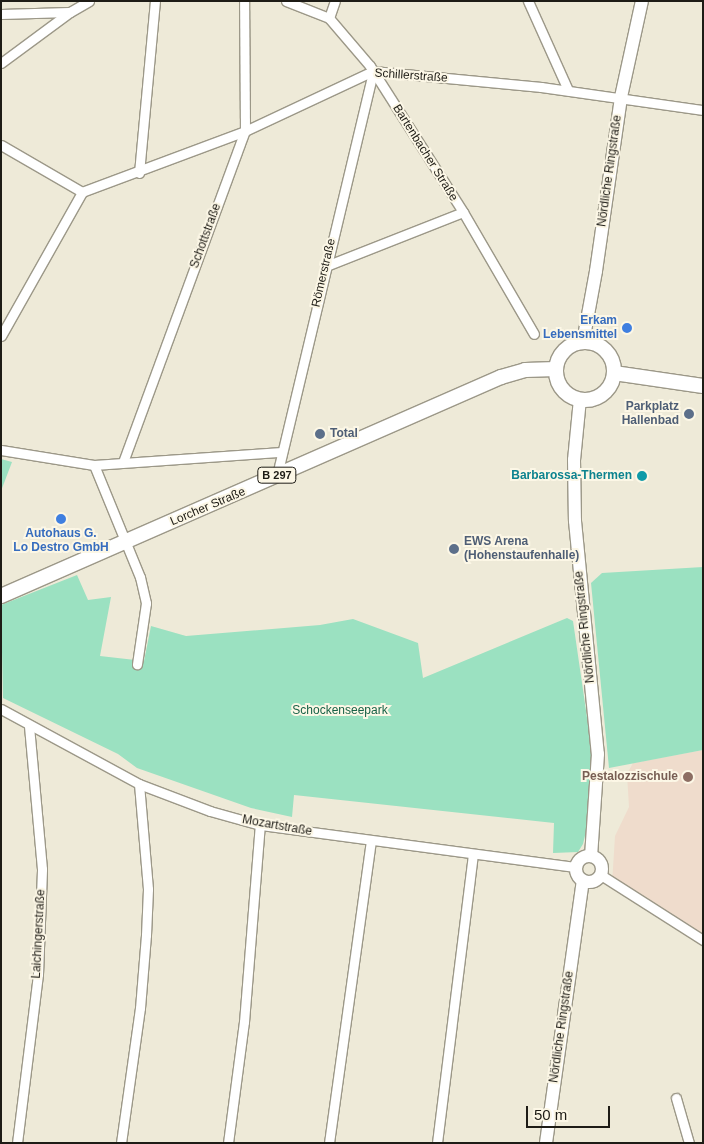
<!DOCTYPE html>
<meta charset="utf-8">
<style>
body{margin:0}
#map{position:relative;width:704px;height:1144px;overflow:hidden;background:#eeead8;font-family:Arial,sans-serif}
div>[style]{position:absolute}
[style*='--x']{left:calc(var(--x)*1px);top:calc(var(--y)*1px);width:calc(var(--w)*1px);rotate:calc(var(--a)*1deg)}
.education>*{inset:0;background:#efdccc}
.green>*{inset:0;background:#9be1c1}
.roads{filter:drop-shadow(1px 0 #9c9888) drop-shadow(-1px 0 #9c9888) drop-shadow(0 1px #9c9888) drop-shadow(0 -1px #9c9888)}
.street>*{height:9px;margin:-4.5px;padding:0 4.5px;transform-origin:4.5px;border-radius:4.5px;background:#fff}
.secondary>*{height:12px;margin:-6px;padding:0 6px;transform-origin:6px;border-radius:6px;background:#fff}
.secondary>.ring{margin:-6px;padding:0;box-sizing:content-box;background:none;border:12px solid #fff;border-radius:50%}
.primary>*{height:14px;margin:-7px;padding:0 7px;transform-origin:7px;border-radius:7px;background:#fff}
.primary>.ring{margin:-7px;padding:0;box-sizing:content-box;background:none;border:14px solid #fff;border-radius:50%}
.dots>*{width:14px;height:14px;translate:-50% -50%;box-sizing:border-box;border:2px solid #fcf7e6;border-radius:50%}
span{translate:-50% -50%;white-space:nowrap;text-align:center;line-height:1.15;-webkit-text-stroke:4px #fcf7e6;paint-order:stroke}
.shield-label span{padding:1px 4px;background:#fcf7e6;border:1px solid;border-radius:4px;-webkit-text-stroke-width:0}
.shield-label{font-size:11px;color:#1e1c16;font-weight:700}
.street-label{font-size:12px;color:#1e1c16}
.shop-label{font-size:12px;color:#366cbe;font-weight:700}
.right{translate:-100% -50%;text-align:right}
.service-label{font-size:12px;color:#4e5e75;font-weight:700}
.left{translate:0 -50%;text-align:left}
.culture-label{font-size:12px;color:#0d838f;font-weight:700}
.park-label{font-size:12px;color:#186247}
.education-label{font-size:12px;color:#785e54;font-weight:700}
.frame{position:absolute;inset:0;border:2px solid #1e1c16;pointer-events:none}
.scale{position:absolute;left:526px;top:1106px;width:84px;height:22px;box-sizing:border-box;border:2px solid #1e1c16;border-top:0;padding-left:6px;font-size:15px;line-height:18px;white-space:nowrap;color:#1e1c16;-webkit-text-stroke:4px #fcf7e6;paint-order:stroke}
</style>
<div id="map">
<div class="education">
<i style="clip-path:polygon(703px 750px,703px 940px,612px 884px,615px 836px,629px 807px,627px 774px,633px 763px)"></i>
</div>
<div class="green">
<i style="clip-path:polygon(1px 459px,12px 462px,1px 491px)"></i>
<i style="clip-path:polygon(703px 567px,703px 750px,609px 768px,591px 583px,602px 573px)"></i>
<i style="clip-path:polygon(77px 575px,88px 600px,111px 597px,100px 656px,144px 661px,151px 626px,186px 636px,320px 625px,353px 619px,418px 643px,423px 678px,567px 618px,573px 621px,592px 752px,589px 819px,583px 844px,578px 852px,553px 853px,554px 823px,294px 795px,292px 817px,251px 808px,137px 768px,118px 754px,3px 698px,1px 605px)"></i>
</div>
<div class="roads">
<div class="street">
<i style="--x:286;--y:1;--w:46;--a:21.6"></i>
<i style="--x:329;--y:18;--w:63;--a:49.5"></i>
<i style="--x:370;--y:66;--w:173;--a:57.5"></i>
<i style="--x:463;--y:212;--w:141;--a:59.8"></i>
<i style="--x:528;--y:1;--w:98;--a:65.8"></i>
<i style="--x:1;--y:14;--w:68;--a:-1.7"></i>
<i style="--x:329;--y:18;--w:18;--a:-71"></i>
<i style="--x:1;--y:63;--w:86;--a:-36.5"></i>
<i style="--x:70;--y:12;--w:22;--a:-30"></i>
<i style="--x:1;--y:145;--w:94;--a:30.1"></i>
<i style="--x:139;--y:173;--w:173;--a:-84.7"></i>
<i style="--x:326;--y:266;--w:147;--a:-21.5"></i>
<i style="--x:1;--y:336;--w:165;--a:-60.6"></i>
<i style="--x:82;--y:192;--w:174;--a:-20.5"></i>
<i style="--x:245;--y:131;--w:141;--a:-25.1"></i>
<i style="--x:373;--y:71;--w:169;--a:5.4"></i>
<i style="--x:541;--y:87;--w:164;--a:8.1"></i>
<i style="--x:1;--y:450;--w:94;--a:9.2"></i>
<i style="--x:94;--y:465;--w:188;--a:-4"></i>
<i style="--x:123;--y:462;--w:353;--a:-69.8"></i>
<i style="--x:245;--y:131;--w:130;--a:-90.4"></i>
<i style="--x:94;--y:465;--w:121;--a:67.7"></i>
<i style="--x:140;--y:577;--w:27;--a:77"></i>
<i style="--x:146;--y:603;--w:62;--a:98.4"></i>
<i style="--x:277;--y:475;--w:415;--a:-76.6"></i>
<i style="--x:1;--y:709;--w:157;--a:28.5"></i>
<i style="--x:139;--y:784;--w:76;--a:20.8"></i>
<i style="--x:210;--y:811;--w:52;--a:15.6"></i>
<i style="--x:260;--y:825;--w:319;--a:7.6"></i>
<i style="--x:601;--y:875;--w:121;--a:32.5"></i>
<i style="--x:676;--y:1098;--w:47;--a:73.9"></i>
<i style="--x:17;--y:1143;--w:170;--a:-82.9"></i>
<i style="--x:38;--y:974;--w:105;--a:-87.8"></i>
<i style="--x:42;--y:869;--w:144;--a:-95.2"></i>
<i style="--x:121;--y:1143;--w:136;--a:-82"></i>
<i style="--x:140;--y:1008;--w:73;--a:-85.3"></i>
<i style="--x:146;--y:935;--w:46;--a:-87.5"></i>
<i style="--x:148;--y:889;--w:105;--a:-94.9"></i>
<i style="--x:228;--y:1143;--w:122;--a:-82.5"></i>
<i style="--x:244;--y:1022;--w:198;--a:-85.4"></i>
<i style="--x:329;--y:1143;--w:305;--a:-82.1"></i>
<i style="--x:437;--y:1143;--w:290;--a:-82.9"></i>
</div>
<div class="secondary">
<i style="--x:583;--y:342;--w:72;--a:-79.6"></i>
<i style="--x:596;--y:271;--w:176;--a:-81.8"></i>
<i style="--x:621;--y:97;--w:98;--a:-77.7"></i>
<i style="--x:580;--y:399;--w:61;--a:95.6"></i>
<i style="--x:574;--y:460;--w:61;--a:89.1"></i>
<i style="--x:575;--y:521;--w:234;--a:84.4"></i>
<i style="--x:598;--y:754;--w:102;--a:93.9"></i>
<i class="ring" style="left:576px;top:856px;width:14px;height:14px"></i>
<i style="--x:546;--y:1143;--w:265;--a:-82"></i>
</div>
<div class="primary">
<i class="ring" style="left:556px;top:342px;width:44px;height:44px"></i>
<i style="--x:614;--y:373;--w:90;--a:8.3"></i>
<i style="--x:1;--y:596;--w:546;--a:-23.65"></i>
<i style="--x:501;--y:377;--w:25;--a:-16"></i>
<i style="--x:525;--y:370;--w:31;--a:-2"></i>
</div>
</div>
<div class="dots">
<i style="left:627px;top:328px;background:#3f7fe0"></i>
<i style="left:689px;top:414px;background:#5c6f8a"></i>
<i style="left:320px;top:434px;background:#5c6f8a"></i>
<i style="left:642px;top:476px;background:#0f9aa8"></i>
<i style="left:61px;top:519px;background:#3f7fe0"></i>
<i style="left:454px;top:549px;background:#5c6f8a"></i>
<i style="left:688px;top:777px;background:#8d6e63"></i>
</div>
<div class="shield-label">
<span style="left:277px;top:475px">B 297</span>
</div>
<div class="street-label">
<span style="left:411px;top:76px;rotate:4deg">Schillerstraße</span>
<span style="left:425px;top:153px;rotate:58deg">Bartenbacher Straße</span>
<span style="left:610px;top:171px;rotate:-82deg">Nördliche Ringstraße</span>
<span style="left:206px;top:236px;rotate:-70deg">Schottstraße</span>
<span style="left:324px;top:273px;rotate:-77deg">Römerstraße</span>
<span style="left:208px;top:507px;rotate:-23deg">Lorcher Straße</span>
<span style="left:585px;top:627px;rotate:-96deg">Nördliche Ringstraße</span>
<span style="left:277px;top:826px;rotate:10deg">Mozartstraße</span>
<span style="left:39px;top:934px;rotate:-87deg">Laichingerstraße</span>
<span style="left:562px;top:1027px;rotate:-82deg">Nördliche Ringstraße</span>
</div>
<div class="shop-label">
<span class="right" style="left:617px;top:328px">Erkam<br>Lebensmittel</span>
<span style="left:61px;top:541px">Autohaus G.<br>Lo Destro GmbH</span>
</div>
<div class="service-label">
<span class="right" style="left:679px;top:414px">Parkplatz<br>Hallenbad</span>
<span class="left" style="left:330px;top:434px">Total</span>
<span class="left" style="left:464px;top:549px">EWS Arena<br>(Hohenstaufenhalle)</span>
</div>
<div class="culture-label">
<span class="right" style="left:632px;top:476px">Barbarossa-Thermen</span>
</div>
<div class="park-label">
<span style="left:340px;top:711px">Schockenseepark</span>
</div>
<div class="education-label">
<span class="right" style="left:678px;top:777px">Pestalozzischule</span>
</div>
<div class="frame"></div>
<div class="scale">50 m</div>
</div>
